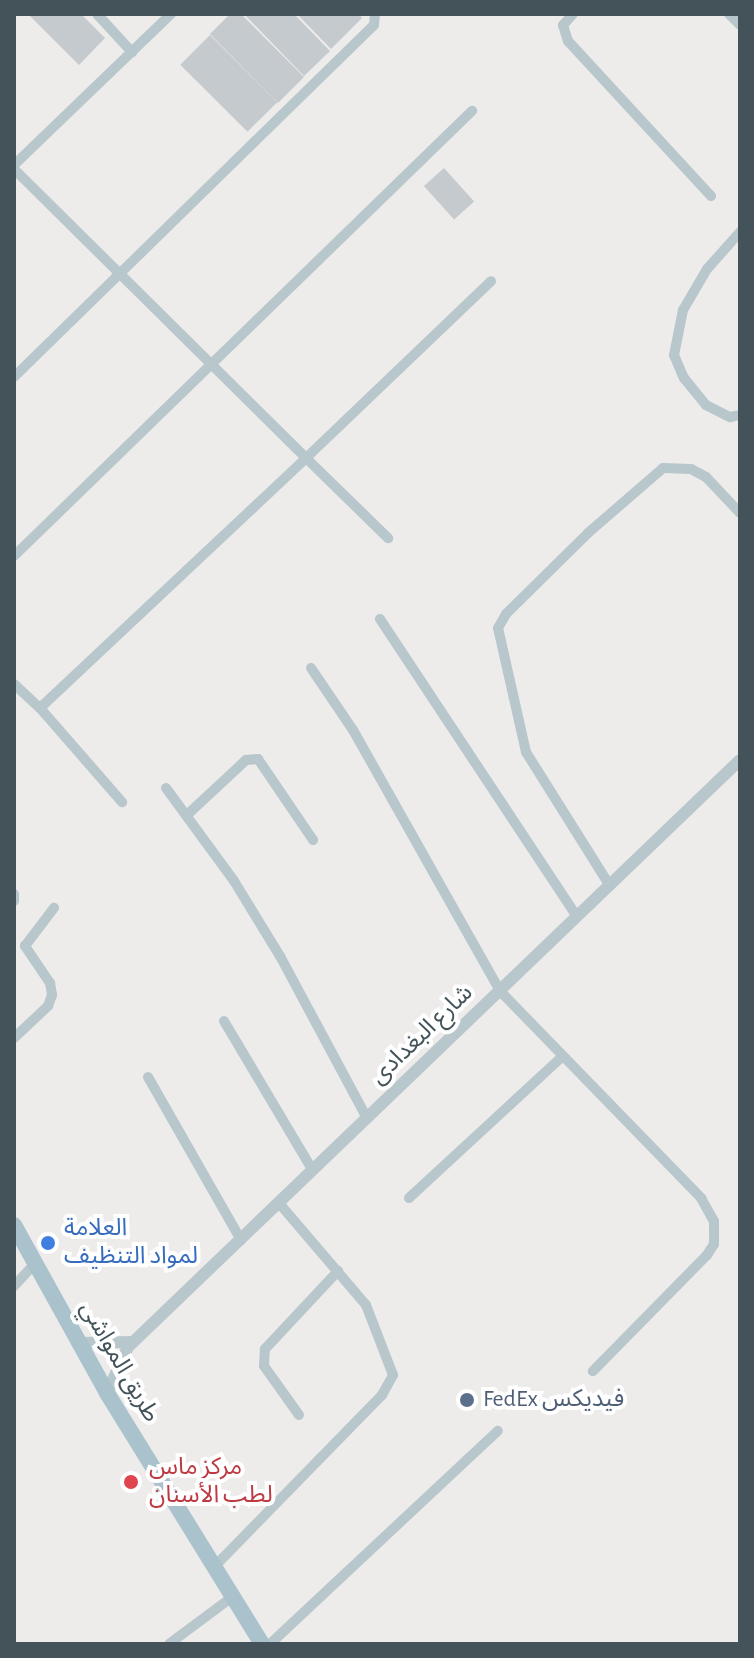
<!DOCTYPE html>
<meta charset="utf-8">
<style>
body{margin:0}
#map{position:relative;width:754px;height:1658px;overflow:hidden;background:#eeebeb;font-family:"Alegreya Sans","Noto Sans Arabic",sans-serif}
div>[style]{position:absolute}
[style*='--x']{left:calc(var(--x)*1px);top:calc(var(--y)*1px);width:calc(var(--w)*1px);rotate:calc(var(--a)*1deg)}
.building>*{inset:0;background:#c4cace;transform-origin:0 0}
.minor>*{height:10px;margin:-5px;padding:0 5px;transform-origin:5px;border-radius:5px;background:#b8c7cc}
.tertiary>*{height:12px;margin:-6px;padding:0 6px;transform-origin:6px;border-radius:6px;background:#b8c7cc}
.primary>*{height:16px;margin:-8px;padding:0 8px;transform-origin:8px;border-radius:8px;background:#a9c2cc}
.dots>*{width:22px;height:22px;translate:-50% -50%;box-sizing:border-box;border:4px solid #fff;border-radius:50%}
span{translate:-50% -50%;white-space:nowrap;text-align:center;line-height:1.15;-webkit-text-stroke:8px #fff;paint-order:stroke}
.street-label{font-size:24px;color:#435359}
.shop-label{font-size:24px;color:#366cbe}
.left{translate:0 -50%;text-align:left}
.service-label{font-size:24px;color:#4e5e75}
.health-label{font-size:24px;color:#be3a42}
.frame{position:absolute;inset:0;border:16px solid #435359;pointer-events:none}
</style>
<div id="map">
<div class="building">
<i style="clip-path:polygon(28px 14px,81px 14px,105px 38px,79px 65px)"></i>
<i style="clip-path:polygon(230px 14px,241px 14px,304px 77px,278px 103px,210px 34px)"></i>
<i style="clip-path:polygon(244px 14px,294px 14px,330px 51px,304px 76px)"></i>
<i style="clip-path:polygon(297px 14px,358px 14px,362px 18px,331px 49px)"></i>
<i style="left:210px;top:35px;width:95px;height:42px;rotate:45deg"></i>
<i style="left:444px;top:168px;width:45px;height:27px;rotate:48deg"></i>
</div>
<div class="minor">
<i style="--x:97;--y:14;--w:52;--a:47.4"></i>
<i style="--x:573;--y:14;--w:15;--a:132"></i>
<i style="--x:563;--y:25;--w:17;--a:73"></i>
<i style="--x:568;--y:41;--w:211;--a:47.3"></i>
<i style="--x:729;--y:14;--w:16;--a:45"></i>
<i style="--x:14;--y:165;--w:218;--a:-43.9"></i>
<i style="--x:14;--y:169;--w:411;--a:44.7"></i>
<i style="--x:306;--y:458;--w:256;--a:-43.7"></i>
<i style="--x:740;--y:232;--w:50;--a:131.7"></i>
<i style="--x:707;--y:269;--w:48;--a:120.3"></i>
<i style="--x:683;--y:310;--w:46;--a:101.3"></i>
<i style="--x:674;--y:355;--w:25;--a:67"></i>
<i style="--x:684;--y:378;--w:35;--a:51"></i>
<i style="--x:706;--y:405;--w:27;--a:27"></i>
<i style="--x:730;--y:417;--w:10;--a:-11"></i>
<i style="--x:14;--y:377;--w:503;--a:-44.36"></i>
<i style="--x:374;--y:25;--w:11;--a:-85"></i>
<i style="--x:14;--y:556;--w:639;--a:-44.18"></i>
<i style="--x:380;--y:619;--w:357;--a:56.5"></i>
<i style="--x:311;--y:668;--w:75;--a:55.9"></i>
<i style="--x:353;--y:730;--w:300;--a:60.6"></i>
<i style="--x:500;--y:991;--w:289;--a:45.8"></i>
<i style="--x:701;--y:1198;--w:26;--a:61"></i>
<i style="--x:714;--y:1221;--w:23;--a:90"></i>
<i style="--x:714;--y:1244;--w:13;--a:122"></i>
<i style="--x:707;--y:1255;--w:163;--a:134.5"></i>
<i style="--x:14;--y:684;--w:35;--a:43"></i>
<i style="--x:40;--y:708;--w:365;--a:-43.2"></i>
<i style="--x:306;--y:458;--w:115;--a:44.3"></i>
<i style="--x:40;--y:708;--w:125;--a:48.9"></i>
<i style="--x:166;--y:788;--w:115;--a:53.8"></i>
<i style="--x:234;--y:881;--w:88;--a:58.5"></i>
<i style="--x:280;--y:956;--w:184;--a:61.8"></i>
<i style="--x:187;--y:815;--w:81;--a:-43"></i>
<i style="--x:246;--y:760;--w:12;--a:-5"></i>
<i style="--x:258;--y:759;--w:98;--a:55.8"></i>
<i style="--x:610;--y:886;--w:158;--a:-122.1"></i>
<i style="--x:526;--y:752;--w:127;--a:-102.7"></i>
<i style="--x:498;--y:628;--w:16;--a:-60"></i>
<i style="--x:506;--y:614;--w:115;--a:-44.6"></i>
<i style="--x:588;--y:533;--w:99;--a:-40.9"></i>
<i style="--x:663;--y:468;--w:28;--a:2"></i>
<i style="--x:691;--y:469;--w:17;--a:28"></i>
<i style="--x:706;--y:477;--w:50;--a:46.6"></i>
<i style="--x:14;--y:894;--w:7;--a:90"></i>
<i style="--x:224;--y:1021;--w:174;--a:59.3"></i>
<i style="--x:14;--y:1038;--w:47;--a:-43.3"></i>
<i style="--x:48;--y:1006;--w:12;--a:-70"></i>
<i style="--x:52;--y:995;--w:12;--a:-99"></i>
<i style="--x:50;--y:983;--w:45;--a:-124"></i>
<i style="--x:25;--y:946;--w:48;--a:-52.7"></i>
<i style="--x:148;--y:1077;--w:188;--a:60.3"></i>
<i style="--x:409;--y:1198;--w:208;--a:-42.7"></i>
<i style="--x:14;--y:1286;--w:33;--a:-47"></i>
<i style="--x:299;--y:1415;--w:60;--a:-125.5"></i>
<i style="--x:264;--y:1366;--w:17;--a:-87"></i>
<i style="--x:265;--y:1349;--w:107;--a:-46.9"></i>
<i style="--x:216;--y:1565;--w:238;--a:-45.7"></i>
<i style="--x:382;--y:1395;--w:23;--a:-61"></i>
<i style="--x:393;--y:1375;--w:75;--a:-111.1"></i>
<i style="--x:366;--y:1305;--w:134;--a:-130.5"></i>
<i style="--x:169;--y:1644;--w:82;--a:-36.6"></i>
<i style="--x:270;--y:1644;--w:312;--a:-43.1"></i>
</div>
<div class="tertiary">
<i style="--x:77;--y:1343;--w:56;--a:-1"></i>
<i style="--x:107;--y:1393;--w:51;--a:-65.5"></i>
<i style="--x:128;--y:1347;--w:848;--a:-43.81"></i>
</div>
<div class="primary">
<i style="--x:14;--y:1225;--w:192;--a:61"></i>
<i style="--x:107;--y:1393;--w:295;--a:58.3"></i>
</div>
<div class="dots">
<i style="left:48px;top:1243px;background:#3f7fe0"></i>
<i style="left:467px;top:1400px;background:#5c6f8a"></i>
<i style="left:131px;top:1482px;background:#e0444e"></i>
</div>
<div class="street-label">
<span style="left:422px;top:1035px;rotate:-44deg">شارع البغدادى</span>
<span style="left:119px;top:1362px;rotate:60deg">طريق المواشي</span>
</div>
<div class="shop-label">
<span class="left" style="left:64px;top:1243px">العلامة<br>لمواد التنظيف</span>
</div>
<div class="service-label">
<span class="left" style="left:483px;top:1400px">FedEx فيديكس</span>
</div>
<div class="health-label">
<span class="left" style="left:149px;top:1482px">مركز ماس<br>لطب الأسنان</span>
</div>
<div class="frame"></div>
</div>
